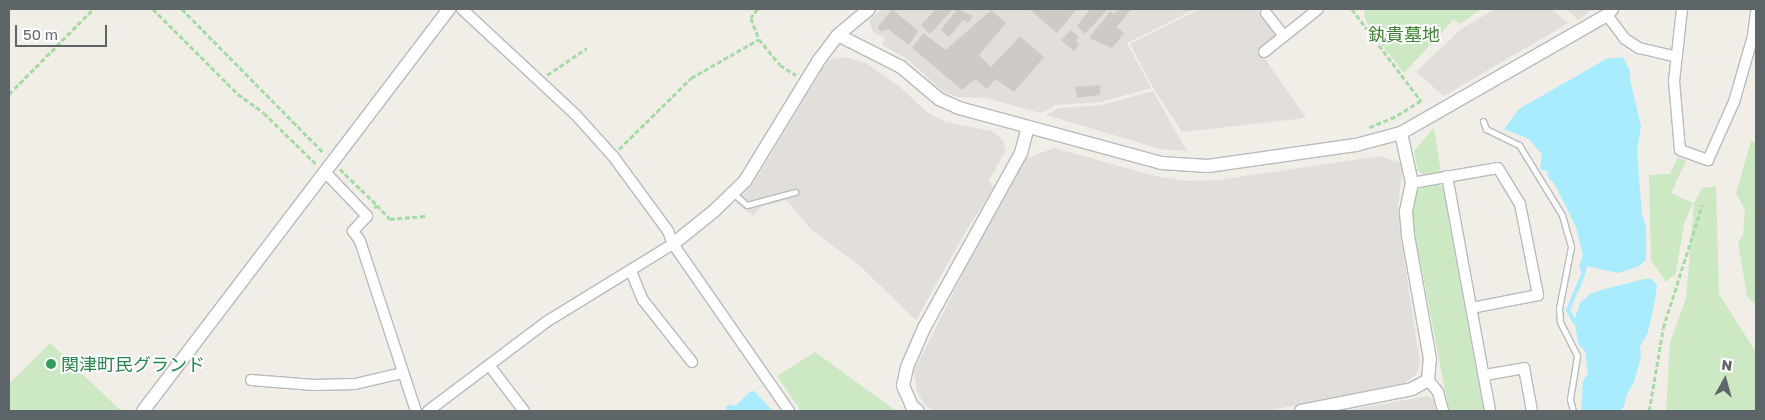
<!DOCTYPE html>
<meta charset="utf-8">
<style>
body{margin:0}
#map{position:relative;width:1765px;height:420px;overflow:hidden;background:#f1ede7;font-family:"Golos Text","Noto Sans JP",sans-serif}
div>[style]{position:absolute}
[style*='--x']{left:calc(var(--x)*1px);top:calc(var(--y)*1px);width:calc(var(--w)*1px);rotate:calc(var(--a)*1deg)}
.industrial>*{inset:0;background:#e2dfdb}
.green>*{inset:0;background:#cce9c3}
.water>*{inset:0;background:#a9ecff}
.stream>*{height:4px;margin:-2px;padding:0 2px;transform-origin:2px;border-radius:2px;background:#a9ecff}
.building>*{inset:0;background:#cecac6}
.path>*{height:2.5px;margin-top:-1.25px;transform-origin:0;background:repeating-linear-gradient(90deg,#a6dba8 0 5px,transparent 0 7.5px)}
.roads{filter:drop-shadow(1px 0 #b7bbbe) drop-shadow(-1px 0 #b7bbbe) drop-shadow(0 1px #b7bbbe) drop-shadow(0 -1px #b7bbbe)}
.service>*{height:5px;margin:-2.5px;padding:0 2.5px;transform-origin:2.5px;border-radius:2.5px;background:#fff}
.minor>*{height:10px;margin:-5px;padding:0 5px;transform-origin:5px;border-radius:5px;background:#fff}
.tertiary>*{height:12px;margin:-6px;padding:0 6px;transform-origin:6px;border-radius:6px;background:#fff}
.dots>*{width:14px;height:14px;translate:-50% -50%;box-sizing:border-box;border:2px solid #fff;border-radius:50%}
span{translate:-50% -50%;white-space:nowrap;text-align:center;line-height:1.15;-webkit-text-stroke:4px #fff;paint-order:stroke}
.park-label{font-size:18px;color:#408331}
.leisure-label{font-size:18px;color:#27864d}
.left{translate:0 -50%;text-align:left}
.frame{position:absolute;inset:0;border:10px solid #5e6568;pointer-events:none}
.north{position:absolute;left:1700px;top:355px;width:50px;height:50px;-webkit-text-stroke:4px #fff;paint-order:stroke;rotate:7deg;font-size:14px;font-weight:700;line-height:20px;text-align:center;color:#5e6568}
.north::after{content:'';display:block;margin:auto;width:18px;height:22px;background:#5e6568;clip-path:polygon(50% 0,100% 100%,50% 72%,0 100%)}
.scale{position:absolute;left:15px;top:25px;width:92px;height:22px;box-sizing:border-box;border:2px solid #5e6568;border-top:0;padding-left:6px;font-size:15px;line-height:18px;white-space:nowrap;color:#5e6568;-webkit-text-stroke:4px #fff;paint-order:stroke}
</style>
<div id="map">
<div class="industrial">
<i style="clip-path:polygon(882px 9px,1195px 9px,1127px 43px,1151px 88px,1101px 102px,1056px 105px,1041px 113px,986px 98px,957px 97px,944px 92px,906px 58px,882px 45px,885px 38px,873px 32px,869px 20px)"></i>
<i style="clip-path:polygon(1200px 9px,1258px 9px,1278px 35px,1259px 50px,1306px 118px,1182px 132px,1154px 89px,1130px 44px)"></i>
<i style="clip-path:polygon(1495px 9px,1552px 9px,1568px 23px,1444px 96px,1416px 72px,1460px 30px)"></i>
<i style="clip-path:polygon(1566px 9px,1593px 9px,1578px 20px)"></i>
<i style="clip-path:polygon(846px 57px,866px 63px,899px 86px,927px 112px,945px 122px,991px 131px,1002px 139px,1006px 150px,989px 180px,994px 188px,966px 231px,916px 320px,861px 267px,813px 231px,786px 200px,762px 206px,753px 216px,736px 203px,754px 182px,828px 60px)"></i>
<i style="clip-path:polygon(1153px 91px,1187px 151px,1161px 149px,1046px 115px,1059px 108px,1102px 105px)"></i>
<i style="clip-path:polygon(1054px 148px,1155px 176px,1187px 181px,1219px 180px,1380px 156px,1403px 164px,1398px 206px,1400px 232px,1420px 363px,1416px 375px,1403px 384px,1266px 411px,933px 411px,925px 405px,917px 392px,914px 371px,991px 218px,1025px 159px)"></i>
<i style="clip-path:polygon(1427px 396px,1434px 400px,1436px 411px,1344px 411px)"></i>
</div>
<div class="green">
<i style="clip-path:polygon(1364px 9px,1481px 9px,1460px 24px,1454px 19px,1404px 73px,1375px 36px,1365px 18px)"></i>
<i style="clip-path:polygon(1434px 128px,1441px 173px,1425px 176px,1418px 171px,1414px 151px)"></i>
<i style="clip-path:polygon(1751px 141px,1756px 143px,1756px 306px,1747px 296px,1738px 243px,1743px 235px,1745px 210px,1736px 193px)"></i>
<i style="clip-path:polygon(1678px 157px,1686px 161px,1671px 193px,1693px 203px,1684px 224px,1676px 273px,1666px 282px,1651px 260px,1649px 175px,1670px 174px)"></i>
<i style="clip-path:polygon(1438px 184px,1443px 189px,1483px 408px,1482px 411px,1449px 411px,1412px 218px,1414px 194px,1421px 187px)"></i>
<i style="clip-path:polygon(1716px 186px,1719px 294px,1756px 352px,1756px 411px,1666px 411px,1670px 342px,1686px 299px,1694px 204px,1702px 188px)"></i>
<i style="clip-path:polygon(50px 343px,116px 406px,122px 411px,9px 411px,9px 384px)"></i>
<i style="clip-path:polygon(815px 352px,896px 411px,801px 411px,777px 376px)"></i>
</div>
<div class="water">
<i style="clip-path:polygon(1623px 57px,1630px 71px,1630px 79px,1641px 126px,1637px 152px,1642px 215px,1646px 226px,1646px 260px,1639px 266px,1618px 273px,1587px 266px,1584px 277px,1579px 267px,1583px 255px,1576px 227px,1554px 183px,1549px 179px,1547px 171px,1540px 169px,1542px 155px,1529px 139px,1504px 129px,1519px 109px,1606px 59px)"></i>
<i style="clip-path:polygon(1645px 279px,1652px 279px,1657px 285px,1655px 300px,1648px 332px,1640px 347px,1641px 357px,1634px 382px,1626px 396px,1624px 407px,1619px 411px,1581px 411px,1583px 381px,1588px 374px,1585px 351px,1579px 345px,1574px 321px,1580px 303px,1590px 294px,1601px 290px)"></i>
<i style="clip-path:polygon(751px 391px,754px 391px,773px 411px,728px 411px,725px 408px,730px 404px,735px 406px)"></i>
</div>
<div class="stream">
<i style="--x:1574;--y:321;--w:13;--a:-119"></i>
<i style="--x:1568;--y:310;--w:39;--a:-67"></i>
</div>
<div class="building">
<i style="clip-path:polygon(892px 9px,918px 31px,909px 45px,888px 29px,882px 31px,877px 28px)"></i>
<i style="clip-path:polygon(936px 9px,953px 9px,930px 34px,921px 25px)"></i>
<i style="clip-path:polygon(957px 9px,973px 16px,968px 23px,963px 20px,949px 37px,941px 30px)"></i>
<i style="clip-path:polygon(1029px 9px,1077px 9px,1057px 33px)"></i>
<i style="clip-path:polygon(1090px 9px,1108px 9px,1085px 34px,1077px 26px)"></i>
<i style="clip-path:polygon(1119px 9px,1131px 9px,1117px 27px,1124px 33px,1112px 48px,1089px 38px,1110px 11px,1114px 14px)"></i>
<i style="clip-path:polygon(991px 10px,1006px 23px,979px 55px,991px 67px,1020px 36px,1044px 57px,1014px 92px,995px 79px,987px 89px,975px 79px,962px 90px,912px 48px,923px 33px,946px 50px)"></i>
<i style="clip-path:polygon(1071px 30px,1079px 37px,1076px 41px,1079px 45px,1074px 51px,1061px 40px)"></i>
<i style="clip-path:polygon(1100px 85px,1100px 95px,1077px 98px,1075px 87px)"></i>
</div>
<div class="path">
<i style="--x:153;--y:9;--w:120;--a:45"></i>
<i style="--x:238;--y:94;--w:32;--a:36"></i>
<i style="--x:264;--y:113;--w:73;--a:44.4"></i>
<i style="--x:182;--y:9;--w:202;--a:45.4"></i>
<i style="--x:758;--y:9;--w:11;--a:128"></i>
<i style="--x:751;--y:18;--w:22;--a:69"></i>
<i style="--x:759;--y:39;--w:33;--a:51"></i>
<i style="--x:780;--y:65;--w:19;--a:32"></i>
<i style="--x:1352;--y:9;--w:115;--a:53.1"></i>
<i style="--x:1421;--y:101;--w:31;--a:148"></i>
<i style="--x:1395;--y:117;--w:28;--a:157"></i>
<i style="--x:547;--y:75;--w:48;--a:-34"></i>
<i style="--x:9;--y:94;--w:120;--a:-45.3"></i>
<i style="--x:619;--y:149;--w:101;--a:-44.6"></i>
<i style="--x:691;--y:78;--w:78;--a:-29.8"></i>
<i style="--x:340;--y:169;--w:52;--a:44.2"></i>
<i style="--x:377;--y:205;--w:4;--a:124"></i>
<i style="--x:377;--y:205;--w:19;--a:47"></i>
<i style="--x:390;--y:219;--w:37;--a:-5"></i>
<i style="--x:1649;--y:411;--w:84;--a:-80.4"></i>
<i style="--x:1663;--y:328;--w:129;--a:-72.4"></i>
</div>
<div class="roads">
<div class="service">
<i style="--x:1483;--y:121;--w:9;--a:69"></i>
<i style="--x:1486;--y:129;--w:37;--a:26"></i>
<i style="--x:1519;--y:145;--w:82;--a:58.4"></i>
<i style="--x:1562;--y:215;--w:33;--a:74"></i>
<i style="--x:1571;--y:247;--w:62;--a:101.1"></i>
<i style="--x:1559;--y:308;--w:14;--a:86"></i>
<i style="--x:1560;--y:322;--w:38;--a:63"></i>
<i style="--x:1577;--y:356;--w:44;--a:99.2"></i>
<i style="--x:1570;--y:399;--w:12;--a:76"></i>
<i style="--x:733;--y:193;--w:18;--a:41"></i>
<i style="--x:747;--y:205;--w:50;--a:-15.2"></i>
</div>
<div class="minor">
<i style="--x:462;--y:9;--w:154;--a:42.9"></i>
<i style="--x:575;--y:114;--w:57;--a:47.9"></i>
<i style="--x:613;--y:156;--w:93;--a:53.7"></i>
<i style="--x:668;--y:231;--w:14;--a:69"></i>
<i style="--x:673;--y:244;--w:203;--a:55.2"></i>
<i style="--x:1682;--y:9;--w:72;--a:96.3"></i>
<i style="--x:1674;--y:81;--w:69;--a:85"></i>
<i style="--x:1680;--y:150;--w:30;--a:20"></i>
<i style="--x:1708;--y:160;--w:64;--a:-65.9"></i>
<i style="--x:1734;--y:102;--w:69;--a:-73.9"></i>
<i style="--x:1753;--y:36;--w:23;--a:-83"></i>
<i style="--x:1266;--y:13;--w:29;--a:52"></i>
<i style="--x:1607;--y:15;--w:30;--a:53"></i>
<i style="--x:1625;--y:39;--w:17;--a:33"></i>
<i style="--x:1639;--y:48;--w:39;--a:13"></i>
<i style="--x:1264;--y:52;--w:69;--a:-38.5"></i>
<i style="--x:325;--y:172;--w:61;--a:46.3"></i>
<i style="--x:367;--y:216;--w:21;--a:133"></i>
<i style="--x:353;--y:231;--w:12;--a:55"></i>
<i style="--x:360;--y:241;--w:179;--a:71.8"></i>
<i style="--x:1447;--y:176;--w:239;--a:79.6"></i>
<i style="--x:1412;--y:183;--w:87;--a:-9.9"></i>
<i style="--x:1498;--y:168;--w:42;--a:58.6"></i>
<i style="--x:1520;--y:204;--w:93;--a:78.8"></i>
<i style="--x:1538;--y:295;--w:67;--a:168.9"></i>
<i style="--x:631;--y:271;--w:31;--a:68"></i>
<i style="--x:643;--y:300;--w:79;--a:51.7"></i>
<i style="--x:489;--y:365;--w:58;--a:52.7"></i>
<i style="--x:1485;--y:375;--w:40;--a:-10"></i>
<i style="--x:1524;--y:368;--w:44;--a:79.5"></i>
<i style="--x:251;--y:380;--w:63;--a:4.5"></i>
<i style="--x:314;--y:385;--w:41;--a:-1.4"></i>
<i style="--x:355;--y:384;--w:48;--a:-13.2"></i>
<i style="--x:1428;--y:380;--w:16;--a:50"></i>
<i style="--x:1438;--y:392;--w:20;--a:75"></i>
<i style="--x:428;--y:411;--w:148;--a:-37"></i>
<i style="--x:546;--y:322;--w:149;--a:-31.6"></i>
</div>
<div class="tertiary">
<i style="--x:838;--y:35;--w:71;--a:26.9"></i>
<i style="--x:901;--y:67;--w:50;--a:40.1"></i>
<i style="--x:939;--y:99;--w:22;--a:24"></i>
<i style="--x:959;--y:108;--w:209;--a:15.2"></i>
<i style="--x:1161;--y:163;--w:47;--a:3.7"></i>
<i style="--x:1208;--y:166;--w:149;--a:-8.1"></i>
<i style="--x:1356;--y:145;--w:47;--a:-14.9"></i>
<i style="--x:1401;--y:133;--w:237;--a:-29.8"></i>
<i style="--x:1607;--y:15;--w:8;--a:-50"></i>
<i style="--x:673;--y:244;--w:53;--a:-38.8"></i>
<i style="--x:714;--y:211;--w:43;--a:-44.1"></i>
<i style="--x:745;--y:181;--w:142;--a:-58.6"></i>
<i style="--x:819;--y:60;--w:31;--a:-53"></i>
<i style="--x:838;--y:35;--w:40;--a:-40"></i>
<i style="--x:143;--y:411;--w:505;--a:-52.72"></i>
<i style="--x:918;--y:411;--w:8;--a:-140"></i>
<i style="--x:912;--y:406;--w:22;--a:-114"></i>
<i style="--x:903;--y:386;--w:19;--a:-78"></i>
<i style="--x:907;--y:367;--w:43;--a:-66.4"></i>
<i style="--x:924;--y:328;--w:200;--a:-61"></i>
<i style="--x:1021;--y:153;--w:27;--a:-75"></i>
<i style="--x:1301;--y:411;--w:113;--a:-11.2"></i>
<i style="--x:1412;--y:389;--w:18;--a:-29"></i>
<i style="--x:1428;--y:380;--w:21;--a:-85"></i>
<i style="--x:1430;--y:359;--w:126;--a:-100.1"></i>
<i style="--x:1408;--y:235;--w:24;--a:-95"></i>
<i style="--x:1406;--y:211;--w:29;--a:-78"></i>
<i style="--x:1412;--y:183;--w:51;--a:-102.4"></i>
</div>
</div>
<div class="dots">
<i style="left:51px;top:364px;background:#2e9e5b"></i>
</div>
<div class="park-label">
<span style="left:1404px;top:34px">釻貴墓地</span>
</div>
<div class="leisure-label">
<span class="left" style="left:61px;top:364px">関津町民グランド</span>
</div>
<div class="frame"></div>
<div class="north">N</div>
<div class="scale">50 m</div>
</div>
